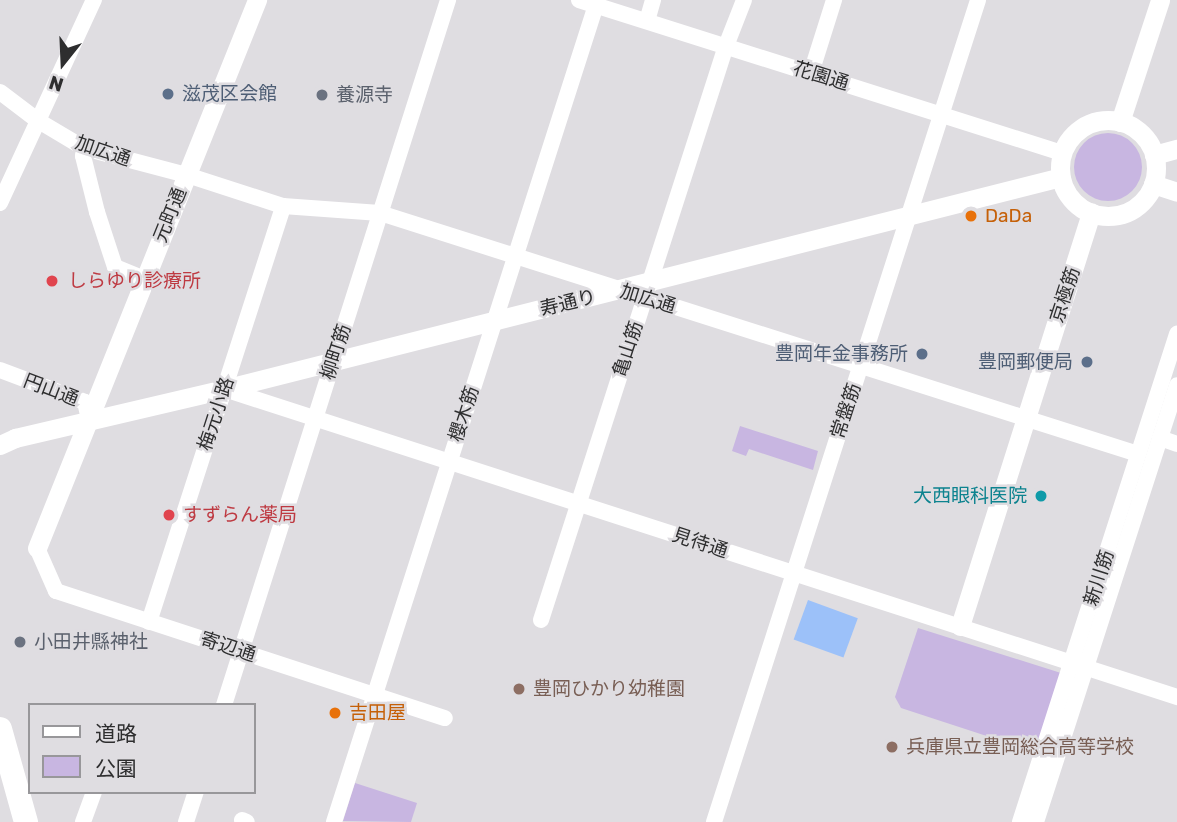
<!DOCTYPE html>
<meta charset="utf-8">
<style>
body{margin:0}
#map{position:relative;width:1177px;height:822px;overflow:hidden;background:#dfdde1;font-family:Rubik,"Noto Sans JP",sans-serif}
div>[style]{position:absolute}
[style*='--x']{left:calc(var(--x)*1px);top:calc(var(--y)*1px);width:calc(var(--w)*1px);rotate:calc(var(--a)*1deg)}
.green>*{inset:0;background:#c8b6e1}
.round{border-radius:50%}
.water>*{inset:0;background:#9cc1f9;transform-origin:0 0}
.minor>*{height:16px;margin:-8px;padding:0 8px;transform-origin:8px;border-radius:8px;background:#fff}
.tertiary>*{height:19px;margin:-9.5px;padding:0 9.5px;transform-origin:9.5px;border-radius:9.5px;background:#fff}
.tertiary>.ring{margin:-9.5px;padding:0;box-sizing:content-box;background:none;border:19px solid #fff;border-radius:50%}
.primary>*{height:24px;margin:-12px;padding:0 12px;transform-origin:12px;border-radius:12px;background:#fff}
.dots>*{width:19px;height:19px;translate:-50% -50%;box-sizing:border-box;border:4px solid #dfdde1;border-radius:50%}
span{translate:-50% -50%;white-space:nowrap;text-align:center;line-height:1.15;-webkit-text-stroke:5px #dfdde1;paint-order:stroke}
.street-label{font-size:19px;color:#2e2e2f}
.service-label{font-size:19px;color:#4e5e75}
.left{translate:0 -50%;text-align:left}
.right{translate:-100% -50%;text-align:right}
.worship-label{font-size:19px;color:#5b616d}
.food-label{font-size:19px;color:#c56008}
.health-label{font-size:19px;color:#be3a42}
.culture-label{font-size:19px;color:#0d838f}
.education-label{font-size:19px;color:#785e54}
.legend{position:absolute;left:28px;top:703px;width:228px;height:91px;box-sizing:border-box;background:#dfdde1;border:2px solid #98979a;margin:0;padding:9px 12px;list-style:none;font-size:21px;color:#2e2e2f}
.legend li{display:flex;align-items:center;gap:14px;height:35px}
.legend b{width:35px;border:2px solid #98979a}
.north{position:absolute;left:28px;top:28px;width:70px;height:70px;-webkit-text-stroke:5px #dfdde1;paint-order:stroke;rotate:198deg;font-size:19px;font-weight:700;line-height:28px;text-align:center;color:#2e2e2f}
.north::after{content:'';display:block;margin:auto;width:24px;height:32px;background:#2e2e2f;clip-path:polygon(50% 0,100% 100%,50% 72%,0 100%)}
</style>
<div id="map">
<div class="green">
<i class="round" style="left:1074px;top:133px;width:68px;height:68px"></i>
<i style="clip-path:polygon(740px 426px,818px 451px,813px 470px,749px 449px,746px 456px,732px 451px)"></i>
<i style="clip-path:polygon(918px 628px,1061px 673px,1036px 752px,901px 708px,895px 697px)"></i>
<i style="clip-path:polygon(355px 783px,417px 803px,411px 822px,343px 821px)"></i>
</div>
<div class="water">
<i style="left:808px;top:600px;width:53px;height:42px;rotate:20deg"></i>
</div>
<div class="minor">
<i style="--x:579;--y:0;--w:507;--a:17.58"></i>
<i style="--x:647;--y:21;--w:22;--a:-74"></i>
<i style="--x:811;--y:73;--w:77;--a:-72.5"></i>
<i style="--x:0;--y:92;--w:46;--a:37.1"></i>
<i style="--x:37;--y:120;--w:55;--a:30.8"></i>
<i style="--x:84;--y:148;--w:106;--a:14.7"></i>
<i style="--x:187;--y:175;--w:101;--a:17.9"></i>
<i style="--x:283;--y:206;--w:97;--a:4.1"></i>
<i style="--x:380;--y:213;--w:795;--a:17.64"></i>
<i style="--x:84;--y:148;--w:8;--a:97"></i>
<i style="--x:83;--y:156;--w:58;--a:76"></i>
<i style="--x:97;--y:212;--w:58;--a:71.9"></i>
<i style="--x:115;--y:267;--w:31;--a:22"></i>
<i style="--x:0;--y:203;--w:224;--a:-65.2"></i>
<i style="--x:0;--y:370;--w:91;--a:20.6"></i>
<i style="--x:85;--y:402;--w:18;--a:77"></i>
<i style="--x:224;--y:389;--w:1002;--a:17.91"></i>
<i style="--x:1160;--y:438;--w:18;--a:19"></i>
<i style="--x:37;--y:548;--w:47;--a:66.2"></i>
<i style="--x:56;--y:591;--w:409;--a:18.1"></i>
<i style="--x:541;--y:620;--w:603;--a:-72.14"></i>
<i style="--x:726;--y:46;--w:49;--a:-68.6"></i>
<i style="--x:149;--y:622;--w:437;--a:-72.1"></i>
<i style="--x:224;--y:705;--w:740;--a:-72.37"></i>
<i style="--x:242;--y:820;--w:5;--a:22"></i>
<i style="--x:83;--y:822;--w:32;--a:-70"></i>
<i style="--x:186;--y:822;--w:32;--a:-72"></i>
<i style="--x:334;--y:822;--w:858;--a:-72.22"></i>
<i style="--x:714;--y:822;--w:863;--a:-72.19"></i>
<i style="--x:1020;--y:822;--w:513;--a:-72.17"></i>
<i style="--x:1036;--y:822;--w:459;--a:-72.1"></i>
</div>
<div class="tertiary">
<i class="ring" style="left:1060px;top:120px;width:77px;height:77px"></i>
<i style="--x:1120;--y:122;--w:128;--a:-71.8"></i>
<i style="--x:1154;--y:155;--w:24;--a:-15"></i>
<i style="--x:1153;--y:184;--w:25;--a:18"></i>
<i style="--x:0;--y:445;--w:17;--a:-25"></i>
<i style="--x:15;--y:438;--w:215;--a:-13.2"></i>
<i style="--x:224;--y:389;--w:863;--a:-14.21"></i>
<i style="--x:37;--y:548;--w:591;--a:-68.13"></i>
<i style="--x:960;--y:626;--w:434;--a:-72.4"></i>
</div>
<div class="primary">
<i style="--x:0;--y:729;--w:97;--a:74.4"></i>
</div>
<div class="dots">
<i style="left:168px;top:94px;background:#5c6f8a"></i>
<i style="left:322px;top:95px;background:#6b7280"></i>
<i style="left:971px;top:216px;background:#e8710a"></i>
<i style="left:52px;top:281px;background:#e0444e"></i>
<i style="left:922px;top:354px;background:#5c6f8a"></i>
<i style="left:1087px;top:362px;background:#5c6f8a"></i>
<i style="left:1041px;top:496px;background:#0f9aa8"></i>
<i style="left:169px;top:515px;background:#e0444e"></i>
<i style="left:20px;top:642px;background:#6b7280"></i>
<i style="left:519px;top:689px;background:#8d6e63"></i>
<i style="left:335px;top:713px;background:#e8710a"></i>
<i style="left:892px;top:747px;background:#8d6e63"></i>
</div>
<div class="street-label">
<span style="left:821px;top:76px;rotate:17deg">花園通</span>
<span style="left:103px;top:151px;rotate:19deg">加広通</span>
<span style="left:170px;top:215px;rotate:-68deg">元町通</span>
<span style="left:1065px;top:295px;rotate:-72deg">京極筋</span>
<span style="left:648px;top:299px;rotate:17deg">加広通</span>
<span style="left:568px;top:303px;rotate:-14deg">寿通り</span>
<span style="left:628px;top:349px;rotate:-72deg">亀山筋</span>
<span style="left:336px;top:352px;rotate:-72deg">柳町筋</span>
<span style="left:51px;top:390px;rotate:21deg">円山通</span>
<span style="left:846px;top:411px;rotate:-72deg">常盤筋</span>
<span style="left:216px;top:414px;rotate:-72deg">梅元小路</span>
<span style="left:464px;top:414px;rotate:-72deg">櫻木筋</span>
<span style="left:700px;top:543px;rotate:18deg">見待通</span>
<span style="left:1099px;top:578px;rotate:-72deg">新川筋</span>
<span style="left:228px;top:647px;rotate:18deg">寄辺通</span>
</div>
<div class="service-label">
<span class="left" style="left:182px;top:94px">滋茂区会館</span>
<span class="right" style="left:908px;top:354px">豊岡年金事務所</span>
<span class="right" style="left:1073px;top:362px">豊岡郵便局</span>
</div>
<div class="worship-label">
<span class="left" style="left:336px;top:95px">養源寺</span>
<span class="left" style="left:34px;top:642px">小田井縣神社</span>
</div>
<div class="food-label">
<span class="left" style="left:985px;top:216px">DaDa</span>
<span class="left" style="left:349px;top:713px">吉田屋</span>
</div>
<div class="health-label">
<span class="left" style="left:68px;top:281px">しらゆり診療所</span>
<span class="left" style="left:183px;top:515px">すずらん薬局</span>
</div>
<div class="culture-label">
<span class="right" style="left:1027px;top:496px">大西眼科医院</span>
</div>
<div class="education-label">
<span class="left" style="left:533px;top:689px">豊岡ひかり幼稚園</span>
<span class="left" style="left:906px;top:747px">兵庫県立豊岡総合高等学校</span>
</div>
<ul class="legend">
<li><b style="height:9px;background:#fff"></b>道路</li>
<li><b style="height:19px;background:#c8b6e1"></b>公園</li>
</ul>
<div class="north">N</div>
</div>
